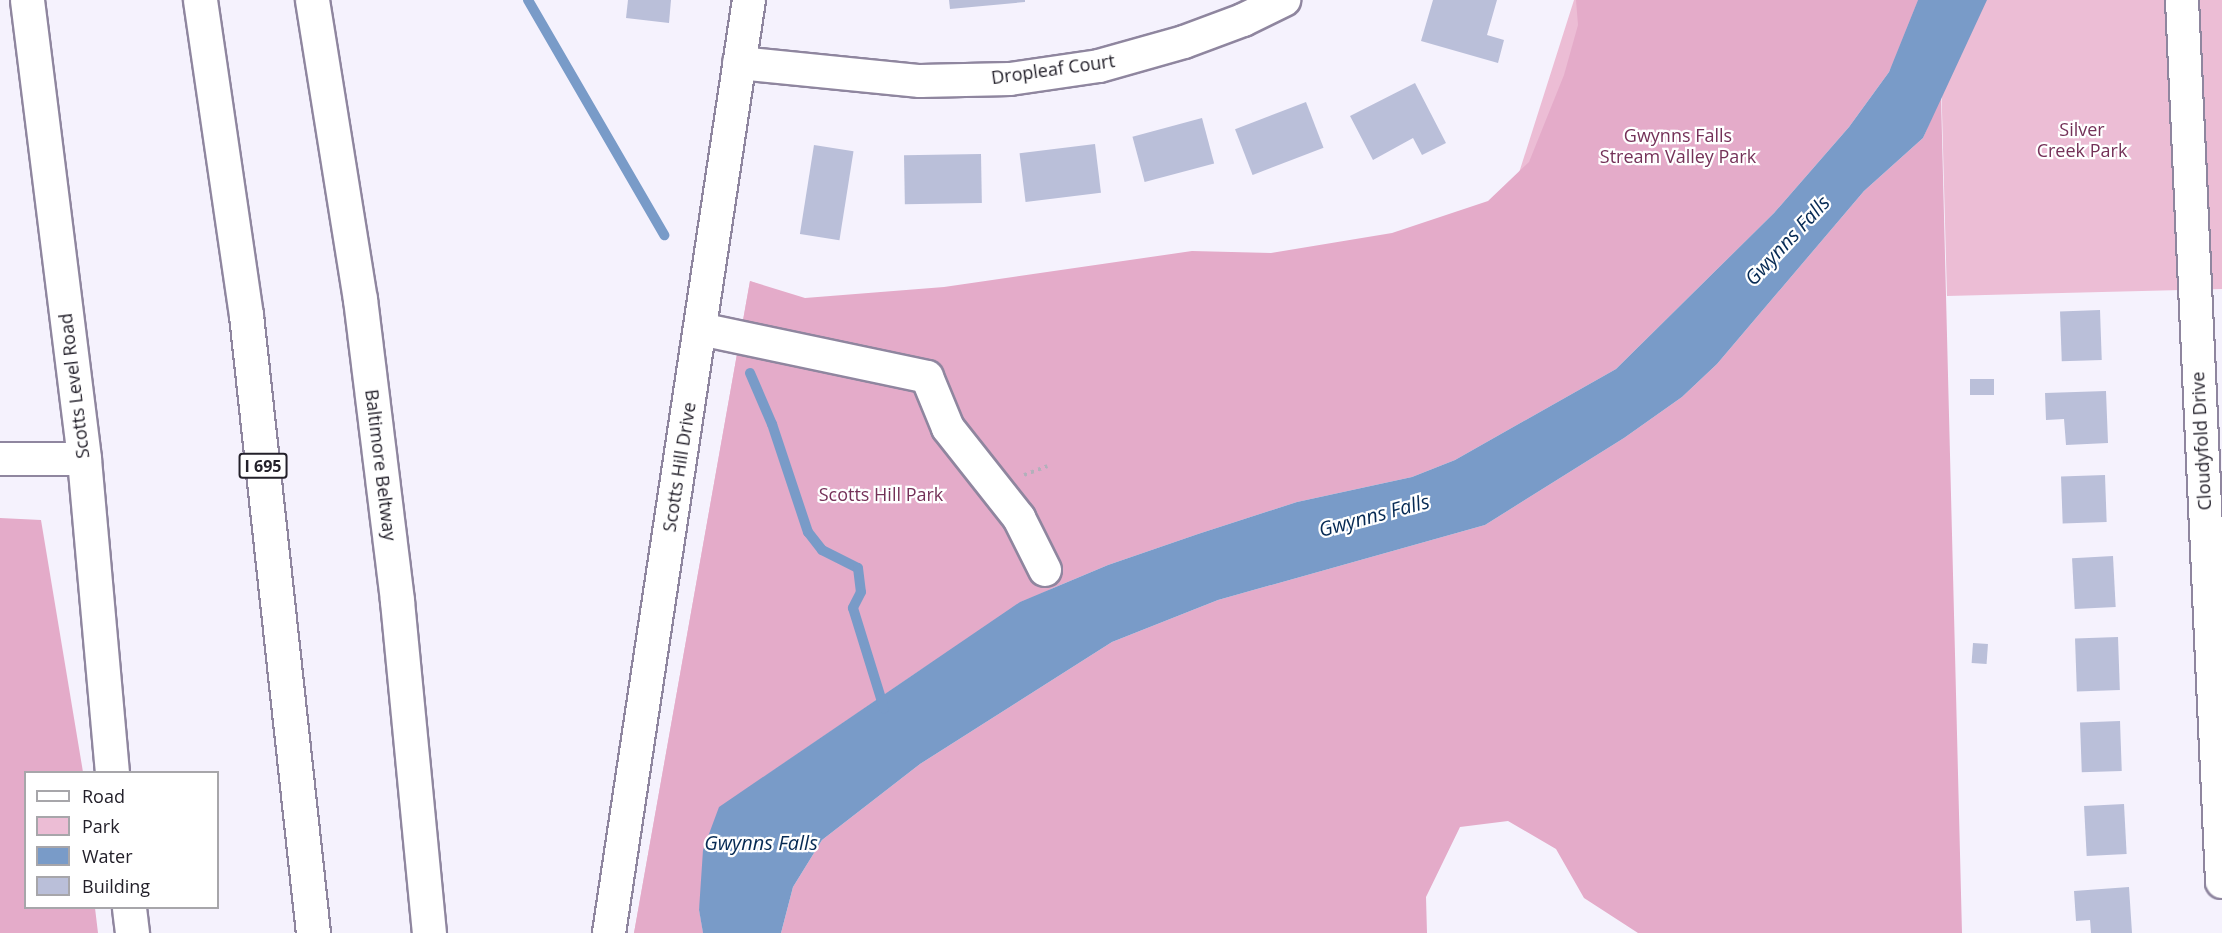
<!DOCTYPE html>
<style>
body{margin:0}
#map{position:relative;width:2222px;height:933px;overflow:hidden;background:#f5f2fd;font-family:"Open Sans",sans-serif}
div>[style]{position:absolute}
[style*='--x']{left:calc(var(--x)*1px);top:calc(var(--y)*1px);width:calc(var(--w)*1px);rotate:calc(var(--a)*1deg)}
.green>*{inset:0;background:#ecbdd5}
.forest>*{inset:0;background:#e4abc9}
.water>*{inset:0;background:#799bc8}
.stream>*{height:10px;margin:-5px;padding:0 5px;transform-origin:5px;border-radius:5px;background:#799bc8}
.building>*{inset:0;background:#babfd9;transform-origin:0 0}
.path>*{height:4px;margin-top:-2px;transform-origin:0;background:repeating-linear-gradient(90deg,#b3b0bb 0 3px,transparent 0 7.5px)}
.roads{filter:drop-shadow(2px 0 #8f869f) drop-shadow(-2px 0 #8f869f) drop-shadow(0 2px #8f869f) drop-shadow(0 -2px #8f869f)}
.minor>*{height:32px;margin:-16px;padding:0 16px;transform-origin:16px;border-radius:16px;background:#fff}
.major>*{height:33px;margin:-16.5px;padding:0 16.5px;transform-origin:16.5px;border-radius:16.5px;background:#fff}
.highway>*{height:33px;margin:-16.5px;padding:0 16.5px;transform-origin:16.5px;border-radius:16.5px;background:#fff}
span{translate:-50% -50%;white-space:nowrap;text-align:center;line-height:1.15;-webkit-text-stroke:4.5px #fff;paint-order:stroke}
.shield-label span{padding:2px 4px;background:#fff;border:2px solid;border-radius:4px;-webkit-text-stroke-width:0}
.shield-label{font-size:16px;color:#23202a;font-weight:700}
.street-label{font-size:18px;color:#23202a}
.park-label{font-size:18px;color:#743158}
.water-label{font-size:20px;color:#062a54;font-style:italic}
.legend{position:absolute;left:24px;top:771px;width:195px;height:138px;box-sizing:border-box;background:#fff;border:2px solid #a7a6aa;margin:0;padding:8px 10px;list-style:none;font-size:18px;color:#23202a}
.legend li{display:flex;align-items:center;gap:12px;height:30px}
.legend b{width:30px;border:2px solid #a7a6aa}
</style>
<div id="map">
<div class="green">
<i style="clip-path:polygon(1574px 0,2222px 0,2222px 289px,1947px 296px,1940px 38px,881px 694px,720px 807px,699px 910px,703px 933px,634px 933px,750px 281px,873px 327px,1497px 242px)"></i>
</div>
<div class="forest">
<i style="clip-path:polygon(1576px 0,1918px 0,1889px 72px,1849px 127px,1774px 213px,1616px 369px,1455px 460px,1412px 477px,1297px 502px,1198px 534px,1108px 565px,1020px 602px,720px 807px,699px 910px,703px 933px,634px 933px,750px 281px,805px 298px,944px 287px,1192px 251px,1271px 253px,1392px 233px,1488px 201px,1529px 162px,1564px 75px,1578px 25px)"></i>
<i style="clip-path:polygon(1941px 96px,1962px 933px,1638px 933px,1584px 898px,1556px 849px,1508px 821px,1460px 827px,1426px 897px,1427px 933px,781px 933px,793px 887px,822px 840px,920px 764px,1112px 642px,1218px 600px,1485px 525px,1624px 438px,1682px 397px,1717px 364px,1864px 191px,1923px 138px)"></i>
<i style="clip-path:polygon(0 518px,41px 520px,83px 772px,26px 772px,26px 908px,95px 908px,98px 933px,0 933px)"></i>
</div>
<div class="water">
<i style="clip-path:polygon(1918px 0,1987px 0,1923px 138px,1864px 191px,1717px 364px,1682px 397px,1624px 438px,1485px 525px,1218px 600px,1112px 642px,920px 764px,822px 840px,793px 887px,781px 933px,703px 933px,699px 910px,703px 850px,719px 807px,1020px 602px,1108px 565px,1198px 534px,1297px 502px,1412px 477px,1455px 460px,1616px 369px,1774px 213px,1849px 127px,1889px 72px)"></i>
</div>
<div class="stream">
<i style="--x:528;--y:0;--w:272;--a:59.9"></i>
<i style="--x:750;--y:373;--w:56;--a:66.7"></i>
<i style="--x:772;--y:424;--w:114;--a:71.6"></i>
<i style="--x:808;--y:532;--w:23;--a:52"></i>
<i style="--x:822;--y:550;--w:40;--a:26.6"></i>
<i style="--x:858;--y:568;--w:24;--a:83"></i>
<i style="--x:861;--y:592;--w:18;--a:117"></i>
<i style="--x:853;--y:608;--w:105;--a:72.8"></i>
</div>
<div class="building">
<i style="clip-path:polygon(628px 0,671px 0,669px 23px,626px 18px)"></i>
<i style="clip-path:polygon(949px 0,1025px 0,1025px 2px,950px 9px)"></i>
<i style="clip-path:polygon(1433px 0,1497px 0,1487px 35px,1504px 40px,1498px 63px,1421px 41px)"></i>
<i style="clip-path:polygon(1415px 83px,1446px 143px,1422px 155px,1413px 138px,1373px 160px,1350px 116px)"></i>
<i style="left:1306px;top:102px;width:49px;height:76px;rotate:69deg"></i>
<i style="left:1202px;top:118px;width:47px;height:72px;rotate:75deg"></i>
<i style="left:1095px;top:144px;width:49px;height:76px;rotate:83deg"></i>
<i style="left:814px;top:145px;width:40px;height:90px;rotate:9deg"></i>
<i style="left:981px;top:154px;width:49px;height:77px;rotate:89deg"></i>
<i style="left:2100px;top:310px;width:50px;height:40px;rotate:88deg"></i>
<i style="left:1970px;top:379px;width:24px;height:16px"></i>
<i style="clip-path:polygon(2106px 391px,2108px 443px,2066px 445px,2064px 419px,2046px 420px,2045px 393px)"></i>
<i style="left:2105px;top:475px;width:47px;height:44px;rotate:88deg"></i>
<i style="left:2113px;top:556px;width:51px;height:41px;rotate:87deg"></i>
<i style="left:2118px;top:637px;width:53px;height:43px;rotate:88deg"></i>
<i style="left:1973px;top:643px;width:15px;height:20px;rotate:4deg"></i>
<i style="left:2120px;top:721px;width:50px;height:40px;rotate:88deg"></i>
<i style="left:2124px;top:804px;width:50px;height:40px;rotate:87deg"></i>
<i style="clip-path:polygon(2129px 887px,2132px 933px,2091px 933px,2090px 920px,2076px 921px,2074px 891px)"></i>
</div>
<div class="path">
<i style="--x:1024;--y:475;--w:25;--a:-21"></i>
</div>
<div class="roads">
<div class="minor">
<i style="--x:2182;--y:0;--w:883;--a:87.4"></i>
<i style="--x:739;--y:63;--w:182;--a:5.7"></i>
<i style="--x:920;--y:81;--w:90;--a:-1.3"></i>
<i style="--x:1010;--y:79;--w:90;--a:-8.3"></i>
<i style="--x:1099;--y:66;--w:88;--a:-15.8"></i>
<i style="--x:1184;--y:42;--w:63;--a:-20.4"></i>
<i style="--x:1243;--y:20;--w:46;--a:-26"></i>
<i style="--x:700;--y:329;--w:232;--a:11.9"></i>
<i style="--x:927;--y:377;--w:55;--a:67.6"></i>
<i style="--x:948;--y:428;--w:115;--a:51.7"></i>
<i style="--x:1019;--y:518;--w:58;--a:63.4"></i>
<i style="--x:0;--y:459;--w:84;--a:0"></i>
<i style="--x:609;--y:933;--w:943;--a:-81.47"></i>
</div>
<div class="major">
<i style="--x:27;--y:0;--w:463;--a:82.9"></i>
<i style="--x:84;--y:459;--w:314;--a:84.9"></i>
<i style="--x:129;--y:908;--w:25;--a:83"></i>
</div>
<div class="highway">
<i style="--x:200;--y:0;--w:318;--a:81.7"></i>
<i style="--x:246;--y:315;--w:622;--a:83.81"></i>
<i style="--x:312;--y:0;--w:303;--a:80.9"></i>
<i style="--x:360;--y:299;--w:304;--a:83"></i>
<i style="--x:397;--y:601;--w:334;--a:84.5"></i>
</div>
</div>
<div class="shield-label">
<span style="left:263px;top:466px">I 695</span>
</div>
<div class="street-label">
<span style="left:1053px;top:69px;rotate:-8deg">Dropleaf Court</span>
<span style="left:74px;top:386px;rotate:-97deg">Scotts Level Road</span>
<span style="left:2201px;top:441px;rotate:-93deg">Cloudyfold Drive</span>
<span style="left:381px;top:465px;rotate:83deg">Baltimore Beltway</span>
<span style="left:679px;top:467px;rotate:-81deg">Scotts Hill Drive</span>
</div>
<div class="park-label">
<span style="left:2082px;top:140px">Silver<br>Creek Park</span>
<span style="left:1678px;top:146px">Gwynns Falls<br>Stream Valley Park</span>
<span style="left:881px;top:494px">Scotts Hill Park</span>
</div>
<div class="water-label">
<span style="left:1787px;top:240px;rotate:-47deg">Gwynns Falls</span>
<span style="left:1374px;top:515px;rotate:-15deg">Gwynns Falls</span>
<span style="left:761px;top:842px">Gwynns Falls</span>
</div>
<ul class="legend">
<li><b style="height:8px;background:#fff"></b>Road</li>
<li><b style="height:16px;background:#ecbdd5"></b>Park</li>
<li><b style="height:16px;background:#799bc8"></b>Water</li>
<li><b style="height:16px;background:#babfd9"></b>Building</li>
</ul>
</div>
